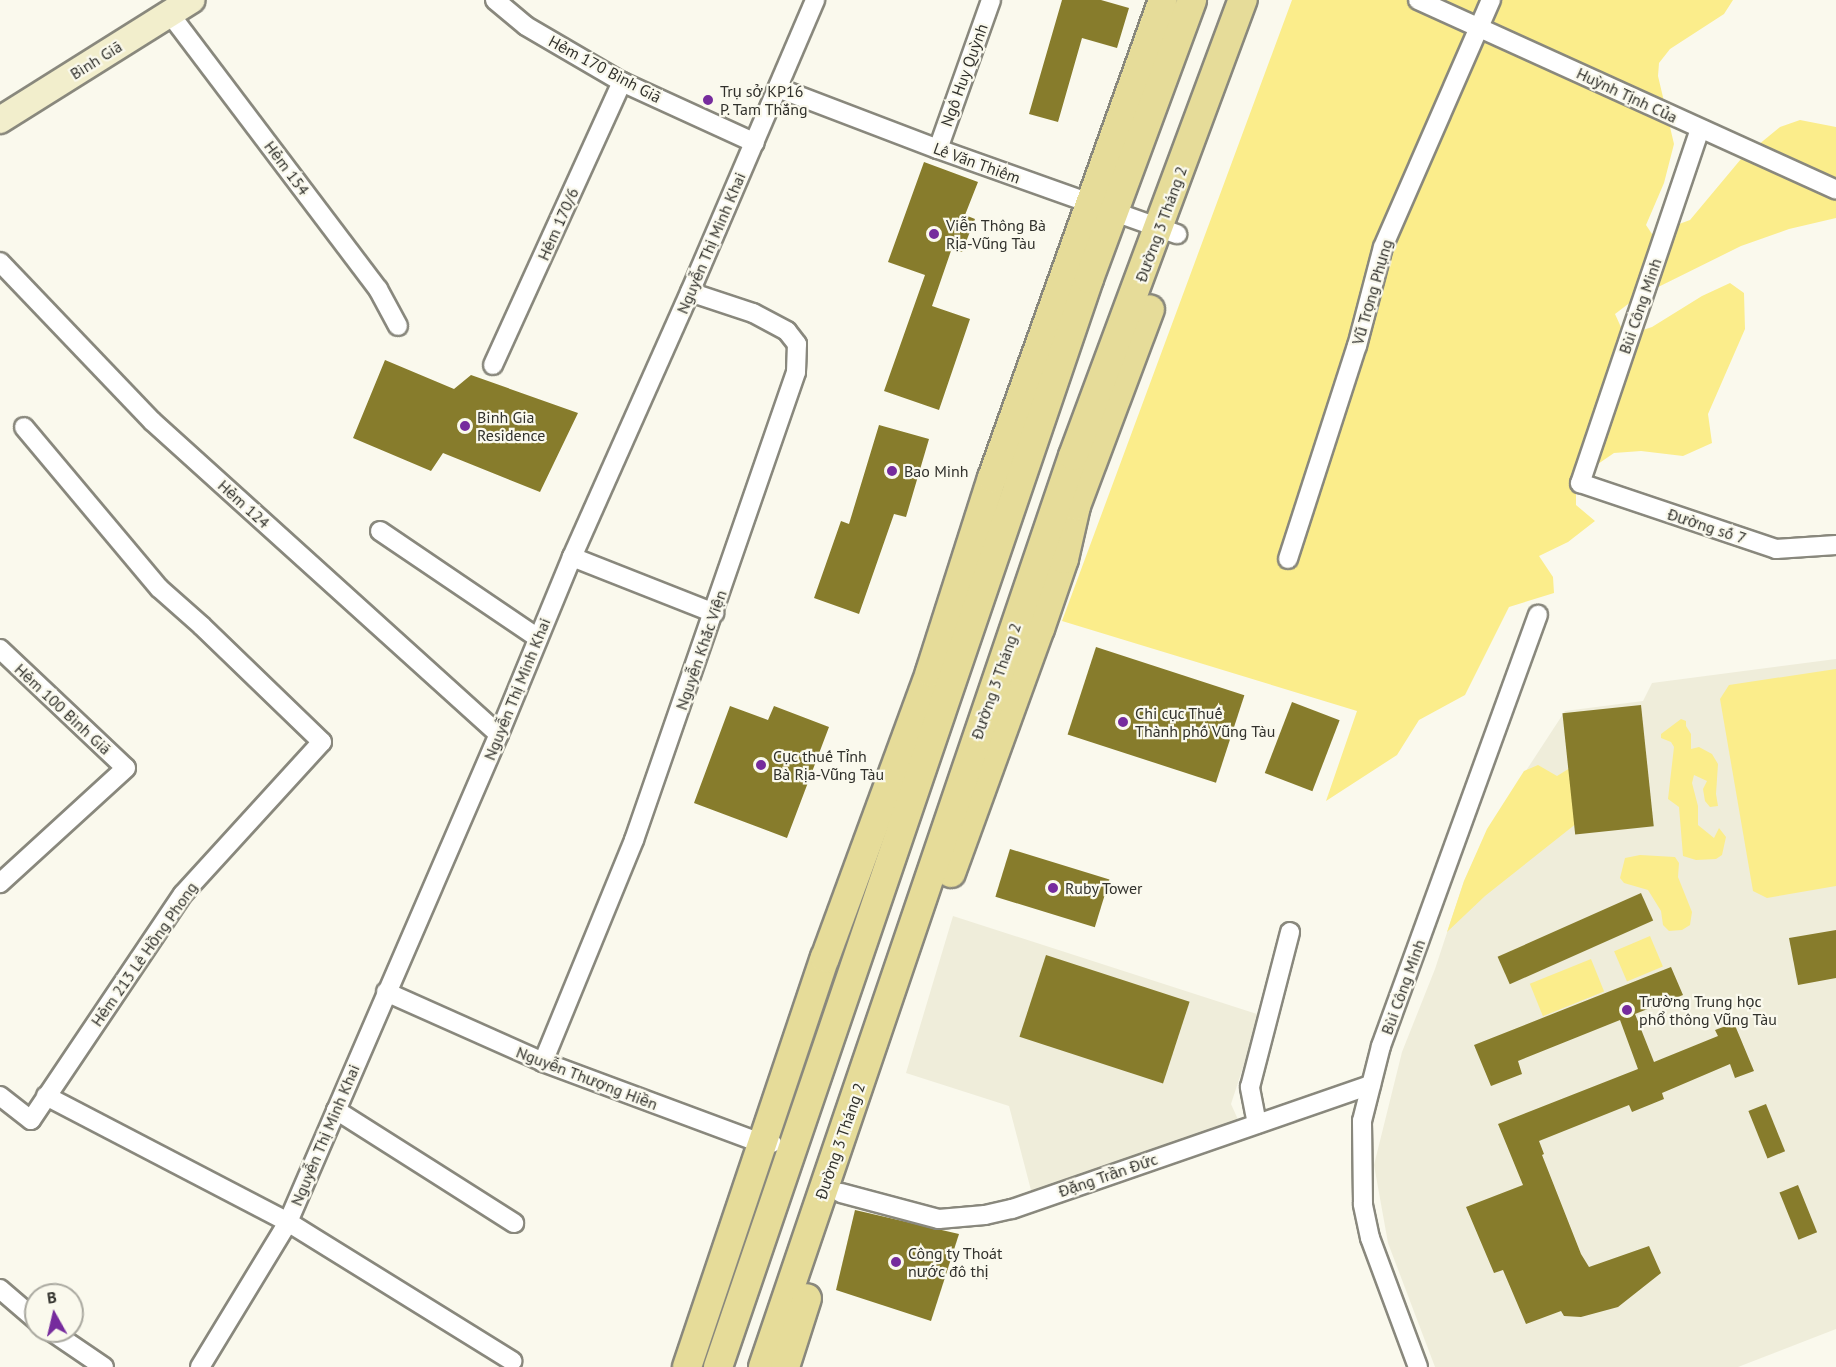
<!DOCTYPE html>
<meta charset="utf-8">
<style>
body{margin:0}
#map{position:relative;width:1836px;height:1367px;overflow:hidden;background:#faf9ed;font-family:"PT Sans",sans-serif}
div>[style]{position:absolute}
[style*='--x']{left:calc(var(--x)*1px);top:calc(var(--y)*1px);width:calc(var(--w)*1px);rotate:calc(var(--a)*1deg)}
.built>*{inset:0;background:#efedda}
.green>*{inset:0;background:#fbed8b;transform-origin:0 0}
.building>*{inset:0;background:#877c2c;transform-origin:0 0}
.roads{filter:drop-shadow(2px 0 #89887d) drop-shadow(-2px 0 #89887d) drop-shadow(0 2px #89887d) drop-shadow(0 -2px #89887d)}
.street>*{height:18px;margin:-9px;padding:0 9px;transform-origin:9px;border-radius:9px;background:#fff}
.secondary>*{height:26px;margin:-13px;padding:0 13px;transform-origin:13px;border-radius:13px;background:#f2eecc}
.primary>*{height:28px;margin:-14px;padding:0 14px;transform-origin:14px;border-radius:14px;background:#e6dc99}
.dots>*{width:16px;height:16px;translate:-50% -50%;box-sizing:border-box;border:3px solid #faf9ed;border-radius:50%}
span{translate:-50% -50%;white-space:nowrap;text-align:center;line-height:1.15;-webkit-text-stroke:4.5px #faf9ed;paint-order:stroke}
.street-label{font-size:16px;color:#31312c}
.poi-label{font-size:16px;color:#31312c}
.left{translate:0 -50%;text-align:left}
.north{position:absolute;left:24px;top:1283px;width:60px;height:60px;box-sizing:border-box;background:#faf9ed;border:2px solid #aaa9a0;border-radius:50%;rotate:352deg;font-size:16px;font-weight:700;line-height:24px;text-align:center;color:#31312c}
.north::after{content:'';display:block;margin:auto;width:21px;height:27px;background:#762b9d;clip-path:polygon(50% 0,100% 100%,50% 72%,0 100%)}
</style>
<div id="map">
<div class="built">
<i style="clip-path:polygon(1836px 659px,1836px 1329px,1738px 1367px,1435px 1367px,1388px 1243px,1374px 1165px,1402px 1052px,1435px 969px,1464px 881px,1488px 829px,1565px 711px,1643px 701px,1652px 683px)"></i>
<i style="clip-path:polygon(953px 916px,1260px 1015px,1231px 1104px,1240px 1124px,1032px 1194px,1009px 1106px,906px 1073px)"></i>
</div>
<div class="green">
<i style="clip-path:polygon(1292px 0,1733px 0,1724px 14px,1670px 49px,1659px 63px,1658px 76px,1674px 144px,1664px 183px,1646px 225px,1652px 234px,1690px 220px,1741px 159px,1780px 127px,1800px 120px,1836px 127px,1836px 218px,1789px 229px,1741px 246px,1636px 298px,1615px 314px,1625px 336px,1652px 327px,1702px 296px,1730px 283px,1744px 293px,1745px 329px,1708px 414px,1712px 443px,1683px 456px,1641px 451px,1614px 453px,1595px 466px,1576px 488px,1576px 505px,1595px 521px,1568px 542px,1539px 556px,1553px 577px,1554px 593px,1509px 607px,1465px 695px,1419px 720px,1397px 755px,1326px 801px,1357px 711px,1062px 621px)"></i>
<i style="clip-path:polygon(1836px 669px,1836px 886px,1767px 898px,1753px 891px,1720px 699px,1729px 685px)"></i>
<i style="clip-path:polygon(1681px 719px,1686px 721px,1686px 726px,1691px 734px,1691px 749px,1699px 747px,1712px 754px,1718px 764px,1716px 794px,1718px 806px,1710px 807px,1705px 801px,1703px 789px,1707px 781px,1694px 775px,1692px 783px,1698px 806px,1698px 825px,1714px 838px,1719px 828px,1726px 837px,1722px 855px,1716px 859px,1696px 860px,1683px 856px,1679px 807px,1668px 799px,1674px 747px,1671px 742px,1661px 738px,1661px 734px)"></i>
<i style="clip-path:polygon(1538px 765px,1557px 776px,1570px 768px,1577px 823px,1485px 896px,1447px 932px,1464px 881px,1487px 829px,1524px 771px)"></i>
<i style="clip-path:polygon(1640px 855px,1675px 857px,1679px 863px,1678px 877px,1692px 912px,1690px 925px,1682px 930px,1669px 931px,1663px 925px,1661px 911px,1648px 890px,1624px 883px,1620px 878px,1625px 858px)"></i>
<i style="left:1650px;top:936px;width:33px;height:39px;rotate:67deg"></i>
<i style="left:1591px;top:959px;width:35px;height:66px;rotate:68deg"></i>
</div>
<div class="building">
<i style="clip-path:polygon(1062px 0,1101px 0,1129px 8px,1117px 48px,1082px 38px,1058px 122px,1029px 114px)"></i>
<i style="clip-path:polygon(924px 162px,978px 182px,965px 215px,975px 219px,962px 252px,952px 248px,932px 306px,970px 319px,939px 410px,884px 391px,925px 275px,888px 262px)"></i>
<i style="clip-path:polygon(385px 360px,454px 389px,471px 375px,578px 413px,540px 492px,443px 453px,431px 471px,353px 438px)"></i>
<i style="clip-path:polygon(879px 425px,929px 439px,906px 517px,894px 514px,859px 614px,814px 598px,841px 521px,849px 524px)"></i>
<i style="left:1096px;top:647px;width:156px;height:92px;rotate:18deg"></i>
<i style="left:1292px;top:702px;width:51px;height:76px;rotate:21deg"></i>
<i style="left:1641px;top:705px;width:122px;height:79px;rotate:84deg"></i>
<i style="clip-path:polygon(730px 706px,768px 720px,774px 706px,829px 727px,787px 838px,694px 803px)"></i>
<i style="left:1010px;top:849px;width:104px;height:50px;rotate:17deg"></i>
<i style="left:1641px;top:893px;width:30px;height:157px;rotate:66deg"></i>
<i style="clip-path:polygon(1836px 930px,1836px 978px,1798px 985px,1789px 938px)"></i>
<i style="left:1046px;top:955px;width:151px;height:86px;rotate:18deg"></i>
<i style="clip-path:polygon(1671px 967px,1683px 995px,1635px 1014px,1654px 1062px,1718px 1036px,1715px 1030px,1734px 1023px,1754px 1071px,1735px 1078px,1730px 1064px,1662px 1093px,1664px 1099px,1632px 1112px,1629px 1105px,1539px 1141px,1544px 1154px,1542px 1155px,1581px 1254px,1589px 1267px,1649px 1246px,1661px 1273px,1618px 1307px,1581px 1317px,1564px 1316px,1561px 1311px,1526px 1324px,1503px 1270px,1494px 1273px,1466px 1207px,1523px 1185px,1498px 1124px,1638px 1069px,1620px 1020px,1518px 1061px,1522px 1074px,1491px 1086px,1474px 1045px)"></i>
<i style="left:1766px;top:1104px;width:51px;height:19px;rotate:68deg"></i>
<i style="left:1798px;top:1185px;width:51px;height:20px;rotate:68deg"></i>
<i style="clip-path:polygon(855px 1210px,959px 1234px,931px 1321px,836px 1290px)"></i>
</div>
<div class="roads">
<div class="street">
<i style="--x:495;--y:0;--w:40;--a:40"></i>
<i style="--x:526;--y:26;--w:111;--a:30.3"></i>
<i style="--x:622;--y:82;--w:146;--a:24.6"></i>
<i style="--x:1418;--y:0;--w:459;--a:24.4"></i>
<i style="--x:170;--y:14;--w:345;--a:52.9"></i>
<i style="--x:378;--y:289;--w:42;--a:61.6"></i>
<i style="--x:778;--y:88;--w:171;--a:20.9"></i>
<i style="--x:938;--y:149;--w:254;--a:19.6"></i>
<i style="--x:1700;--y:129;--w:374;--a:108.7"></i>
<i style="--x:1580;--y:483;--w:207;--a:18.6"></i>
<i style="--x:1776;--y:549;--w:60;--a:-3.8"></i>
<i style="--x:938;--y:149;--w:158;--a:-70.4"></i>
<i style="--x:0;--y:262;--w:220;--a:46.3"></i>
<i style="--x:152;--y:421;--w:467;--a:42.1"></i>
<i style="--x:493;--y:365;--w:311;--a:-65.5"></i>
<i style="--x:380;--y:531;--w:191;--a:34.1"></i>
<i style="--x:572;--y:557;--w:153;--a:21.5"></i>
<i style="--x:1288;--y:559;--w:224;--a:-72.1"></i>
<i style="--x:1357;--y:346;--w:102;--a:-75.3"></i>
<i style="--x:1383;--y:247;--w:270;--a:-66.4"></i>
<i style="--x:0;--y:649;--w:173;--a:43.4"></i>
<i style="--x:126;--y:768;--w:171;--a:137.6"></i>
<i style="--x:386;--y:992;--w:172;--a:24"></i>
<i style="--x:543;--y:1062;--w:233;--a:20.4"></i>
<i style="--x:761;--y:1143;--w:11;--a:0"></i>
<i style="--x:543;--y:1062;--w:240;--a:-67.7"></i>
<i style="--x:634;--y:840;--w:495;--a:-70.9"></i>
<i style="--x:796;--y:372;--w:28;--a:-88"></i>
<i style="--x:797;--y:344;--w:16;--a:-128"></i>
<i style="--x:787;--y:331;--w:38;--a:-152"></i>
<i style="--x:753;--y:313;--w:66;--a:-161.6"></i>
<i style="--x:0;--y:1096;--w:39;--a:38"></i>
<i style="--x:31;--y:1120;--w:272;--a:-56.1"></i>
<i style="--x:183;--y:894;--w:206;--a:-47.6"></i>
<i style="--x:322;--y:742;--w:167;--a:-136"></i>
<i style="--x:202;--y:626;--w:57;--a:-138.5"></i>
<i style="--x:159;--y:588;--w:210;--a:-130"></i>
<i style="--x:46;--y:1096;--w:273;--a:27.5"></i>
<i style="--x:288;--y:1222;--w:264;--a:31.8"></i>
<i style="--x:336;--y:1110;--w:211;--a:32.4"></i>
<i style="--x:1257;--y:1124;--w:38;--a:-101"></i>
<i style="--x:1250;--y:1087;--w:160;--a:-75.5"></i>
<i style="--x:841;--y:1193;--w:101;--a:14.9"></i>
<i style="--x:939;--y:1219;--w:46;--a:-5"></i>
<i style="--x:985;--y:1215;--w:28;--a:-13"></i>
<i style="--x:1012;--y:1209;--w:380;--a:-19.1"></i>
<i style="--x:0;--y:1289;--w:48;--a:40.7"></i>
<i style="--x:51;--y:1331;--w:64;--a:34.2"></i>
<i style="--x:200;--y:1367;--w:170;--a:-58.7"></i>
<i style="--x:288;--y:1222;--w:532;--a:-66.62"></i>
<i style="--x:499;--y:734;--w:191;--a:-67.6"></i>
<i style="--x:572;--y:557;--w:290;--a:-66"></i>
<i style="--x:690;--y:292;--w:318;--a:-66.8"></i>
<i style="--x:1418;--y:1367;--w:138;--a:-110.4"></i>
<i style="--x:1370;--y:1238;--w:35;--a:-102"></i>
<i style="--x:1363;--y:1204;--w:83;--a:-90.7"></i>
<i style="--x:1362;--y:1121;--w:77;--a:-75.8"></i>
<i style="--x:1381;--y:1046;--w:459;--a:-70"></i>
</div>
<div class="secondary">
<i style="--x:0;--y:120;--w:226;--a:-32.1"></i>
</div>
<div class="primary">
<i style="--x:951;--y:873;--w:260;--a:-70"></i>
<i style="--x:1040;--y:629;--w:74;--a:-71.1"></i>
<i style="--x:1064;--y:559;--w:54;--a:-77.2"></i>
<i style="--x:1076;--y:506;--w:210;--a:-69.4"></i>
<i style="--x:687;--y:1367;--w:432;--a:-71.4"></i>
<i style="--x:825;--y:958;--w:305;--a:-69.8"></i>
<i style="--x:930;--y:672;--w:204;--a:-72.3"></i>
<i style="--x:992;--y:478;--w:508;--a:-70.32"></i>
<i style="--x:718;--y:1367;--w:1150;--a:-71.17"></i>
<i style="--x:1089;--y:279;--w:297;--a:-69.7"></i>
<i style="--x:763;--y:1367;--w:962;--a:-71.21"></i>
<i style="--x:1073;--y:456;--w:487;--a:-69.6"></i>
<i style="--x:785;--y:1367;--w:72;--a:-72.3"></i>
</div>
</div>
<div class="dots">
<i style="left:708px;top:100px;background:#762b9d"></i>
<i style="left:934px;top:234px;background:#762b9d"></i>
<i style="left:465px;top:426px;background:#762b9d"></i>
<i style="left:892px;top:471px;background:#762b9d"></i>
<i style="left:1123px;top:722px;background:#762b9d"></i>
<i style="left:761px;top:765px;background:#762b9d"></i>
<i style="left:1053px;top:888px;background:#762b9d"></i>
<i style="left:1627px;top:1010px;background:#762b9d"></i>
<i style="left:896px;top:1262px;background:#762b9d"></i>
</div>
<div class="street-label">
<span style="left:96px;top:60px;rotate:-32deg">Bình Giã</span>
<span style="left:605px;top:69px;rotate:28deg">Hẻm 170 Bình Giã</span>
<span style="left:964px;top:75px;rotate:-70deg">Ngô Huy Quỳnh</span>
<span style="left:1627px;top:95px;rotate:25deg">Huỳnh Tịnh Của</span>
<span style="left:977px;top:163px;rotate:20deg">Lê Văn Thiêm</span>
<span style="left:287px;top:168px;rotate:53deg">Hẻm 154</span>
<span style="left:558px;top:224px;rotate:-66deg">Hẻm 170/6</span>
<span style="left:1161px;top:224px;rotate:-70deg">Đường 3 Tháng 2</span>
<span style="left:711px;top:243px;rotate:-67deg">Nguyễn Thị Minh Khai</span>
<span style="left:1372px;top:292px;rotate:-74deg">Vũ Trọng Phụng</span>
<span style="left:1640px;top:306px;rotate:-71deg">Bùi Công Minh</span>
<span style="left:244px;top:504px;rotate:42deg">Hẻm 124</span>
<span style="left:1707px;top:526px;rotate:18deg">Đường số 7</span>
<span style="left:701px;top:650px;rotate:-71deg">Nguyễn Khắc Viện</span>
<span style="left:996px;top:681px;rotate:-71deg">Đường 3 Tháng 2</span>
<span style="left:517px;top:689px;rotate:-68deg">Nguyễn Thị Minh Khai</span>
<span style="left:63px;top:709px;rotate:43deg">Hẻm 100 Bình Giã</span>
<span style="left:144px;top:954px;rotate:-55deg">Hẻm 213 Lê Hồng Phong</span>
<span style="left:1403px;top:987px;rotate:-70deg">Bùi Công Minh</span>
<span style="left:587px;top:1078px;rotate:21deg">Nguyễn Thượng Hiền</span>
<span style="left:325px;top:1135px;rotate:-67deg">Nguyễn Thị Minh Khai</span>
<span style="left:840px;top:1141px;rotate:-71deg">Đường 3 Tháng 2</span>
<span style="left:1108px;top:1175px;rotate:-19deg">Đặng Trần Đức</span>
</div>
<div class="poi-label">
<span class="left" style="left:720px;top:100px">Trụ sở KP16<br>P. Tam Thắng</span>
<span class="left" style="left:946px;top:234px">Viễn Thông Bà<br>Rịa-Vũng Tàu</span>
<span class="left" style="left:477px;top:426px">Binh Gia<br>Residence</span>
<span class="left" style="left:904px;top:471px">Bao Minh</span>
<span class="left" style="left:1135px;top:722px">Chi cục Thuế<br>Thành phố Vũng Tàu</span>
<span class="left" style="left:773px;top:765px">Cục thuế Tỉnh<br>Bà Rịa-Vũng Tàu</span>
<span class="left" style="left:1065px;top:888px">Ruby Tower</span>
<span class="left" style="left:1639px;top:1010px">Trường Trung học<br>phổ thông Vũng Tàu</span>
<span class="left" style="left:908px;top:1262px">Công ty Thoát<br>nước đô thị</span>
</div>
<div class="north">B</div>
</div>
